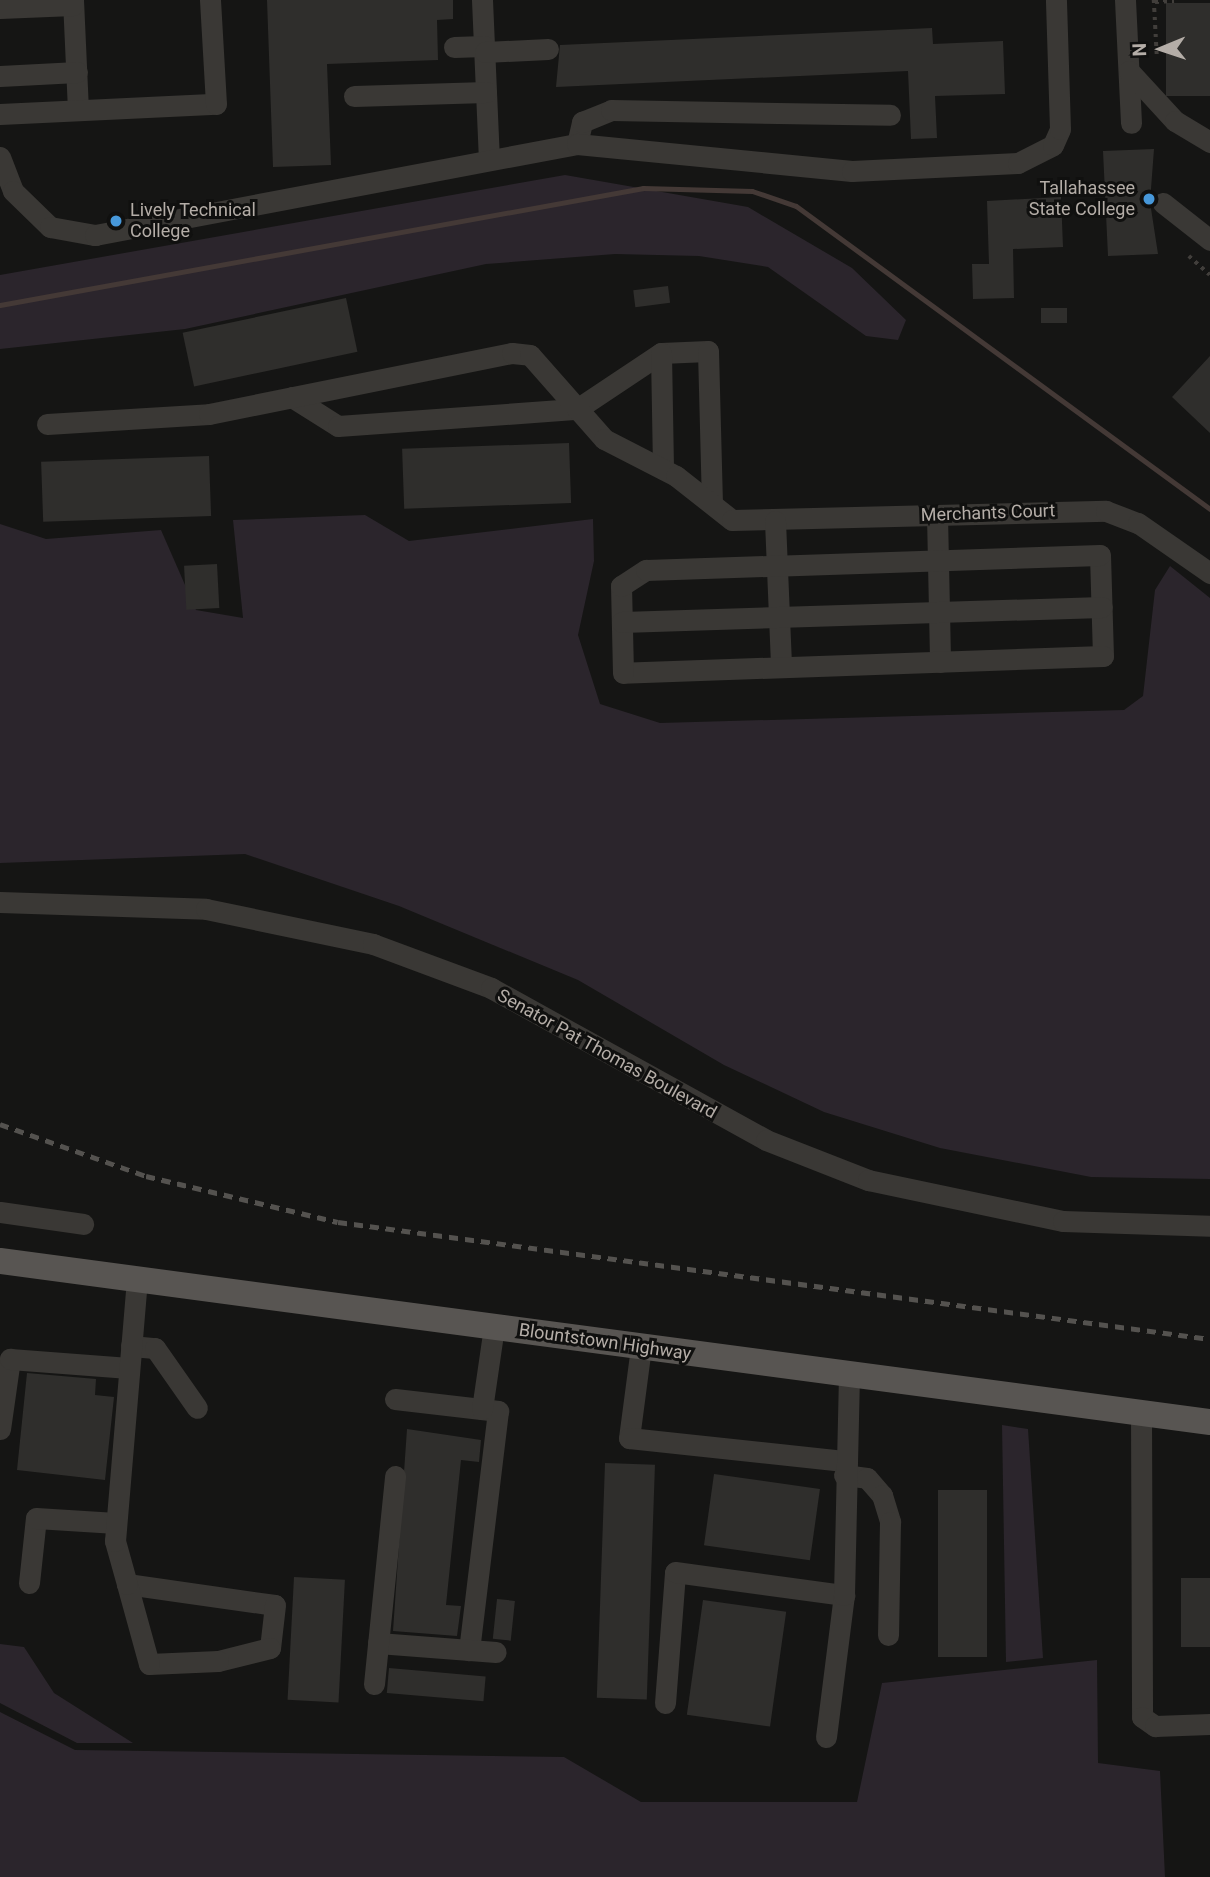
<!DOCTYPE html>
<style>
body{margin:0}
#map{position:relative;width:1210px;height:1877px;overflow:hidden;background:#151514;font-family:Roboto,sans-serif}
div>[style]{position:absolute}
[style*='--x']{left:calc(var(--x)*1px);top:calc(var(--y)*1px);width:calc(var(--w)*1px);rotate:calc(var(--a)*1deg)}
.green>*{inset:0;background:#2b252c}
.stream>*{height:5px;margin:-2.5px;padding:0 2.5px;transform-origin:2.5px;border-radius:2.5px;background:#443936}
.building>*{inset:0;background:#2f2e2c;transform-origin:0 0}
.path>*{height:3.5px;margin-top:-1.75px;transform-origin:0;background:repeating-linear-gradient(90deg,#413e3b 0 3.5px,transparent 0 8.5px)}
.minor>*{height:21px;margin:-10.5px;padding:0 10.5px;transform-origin:10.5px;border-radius:10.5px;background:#3a3835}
.major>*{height:26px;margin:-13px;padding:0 13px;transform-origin:13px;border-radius:13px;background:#585552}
.rail>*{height:5px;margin-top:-2.5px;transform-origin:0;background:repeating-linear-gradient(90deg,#54524f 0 9px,transparent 0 16px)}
.dots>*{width:19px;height:19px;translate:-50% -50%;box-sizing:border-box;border:4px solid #10100f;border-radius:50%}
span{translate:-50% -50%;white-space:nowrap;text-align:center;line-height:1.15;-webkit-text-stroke:6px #10100f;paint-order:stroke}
.poi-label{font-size:18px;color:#b4ada7}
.right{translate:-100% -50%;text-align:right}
.left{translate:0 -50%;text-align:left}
.street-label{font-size:18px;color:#b4ada7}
.north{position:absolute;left:1126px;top:14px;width:70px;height:70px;-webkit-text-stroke:5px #10100f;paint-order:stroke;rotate:268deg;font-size:19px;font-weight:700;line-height:28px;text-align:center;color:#b4ada7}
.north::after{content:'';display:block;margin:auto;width:24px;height:32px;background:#b4ada7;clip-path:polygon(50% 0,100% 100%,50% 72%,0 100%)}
</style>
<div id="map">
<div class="green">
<i style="clip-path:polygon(565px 175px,748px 207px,852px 268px,906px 320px,898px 340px,866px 336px,768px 267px,699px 256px,615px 254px,486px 264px,185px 329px,0 349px,0 275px)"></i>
<i style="clip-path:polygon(365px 515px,409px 541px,593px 519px,594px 561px,578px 635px,600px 704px,660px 723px,1124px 710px,1143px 696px,1155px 590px,1170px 566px,1210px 598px,1210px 1179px,1091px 1177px,940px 1148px,824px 1112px,724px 1065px,578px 980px,399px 906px,245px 854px,0 863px,0 524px,46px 539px,161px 530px,196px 610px,243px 618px,233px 520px)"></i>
<i style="clip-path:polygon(1002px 1425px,1028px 1429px,1043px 1658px,1006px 1662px)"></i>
<i style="clip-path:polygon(0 1644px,24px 1647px,54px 1693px,133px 1743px,77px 1743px,0 1703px)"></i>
<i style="clip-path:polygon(1097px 1660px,1098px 1763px,1160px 1771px,1165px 1877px,0 1877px,0 1712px,75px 1750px,564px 1757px,641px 1802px,857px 1802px,882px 1683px)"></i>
</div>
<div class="stream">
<i style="--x:0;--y:305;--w:654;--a:-10.31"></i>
<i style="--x:643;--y:188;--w:109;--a:1.6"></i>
<i style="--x:752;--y:191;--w:46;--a:18.8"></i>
<i style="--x:796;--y:206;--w:513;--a:36.2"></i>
</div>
<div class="building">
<i style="clip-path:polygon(267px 0,453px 0,453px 19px,437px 20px,438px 60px,327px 64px,331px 165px,273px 167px)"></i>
<i style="left:1210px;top:3px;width:93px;height:44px;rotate:90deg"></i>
<i style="clip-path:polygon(932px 28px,933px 44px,1003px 41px,1005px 94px,935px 96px,937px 138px,911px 139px,908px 71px,556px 87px,560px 45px)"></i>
<i style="clip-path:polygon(1154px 149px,1150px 202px,1158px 254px,1108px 256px,1103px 151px)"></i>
<i style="clip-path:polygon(1061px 197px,1063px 247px,1013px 249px,1014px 298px,973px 299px,972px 264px,989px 264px,987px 201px)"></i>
<i style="left:668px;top:286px;width:17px;height:35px;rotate:83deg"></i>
<i style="left:346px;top:298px;width:55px;height:167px;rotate:78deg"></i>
<i style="left:1041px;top:308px;width:26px;height:15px"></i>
<i style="clip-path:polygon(1210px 356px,1210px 433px,1172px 397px)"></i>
<i style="left:569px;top:443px;width:60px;height:167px;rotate:88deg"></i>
<i style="left:209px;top:456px;width:60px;height:168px;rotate:88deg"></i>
<i style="left:217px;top:564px;width:44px;height:33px;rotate:87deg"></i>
<i style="clip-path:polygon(27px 1373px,96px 1379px,95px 1395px,114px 1397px,105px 1480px,17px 1470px)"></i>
<i style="clip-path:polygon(407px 1429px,481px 1440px,479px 1462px,461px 1460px,446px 1605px,461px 1606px,457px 1636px,393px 1631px)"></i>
<i style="left:605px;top:1463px;width:50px;height:235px;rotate:2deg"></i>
<i style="left:714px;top:1474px;width:107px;height:72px;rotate:8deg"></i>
<i style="left:938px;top:1490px;width:49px;height:167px"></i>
<i style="left:294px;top:1577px;width:51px;height:123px;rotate:3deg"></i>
<i style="left:1210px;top:1578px;width:69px;height:29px;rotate:90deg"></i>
<i style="left:497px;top:1599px;width:18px;height:40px;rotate:6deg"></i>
<i style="left:703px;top:1600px;width:84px;height:116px;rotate:8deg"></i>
<i style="left:389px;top:1668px;width:97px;height:25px;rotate:5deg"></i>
</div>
<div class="path">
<i style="--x:1154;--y:0;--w:56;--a:86.9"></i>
<i style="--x:1155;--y:2;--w:19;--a:-3"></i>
<i style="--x:1189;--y:256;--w:28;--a:42"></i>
</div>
<div class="minor">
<i style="--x:73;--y:0;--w:110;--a:87.4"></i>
<i style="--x:482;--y:0;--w:160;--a:87.5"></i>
<i style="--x:1125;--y:0;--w:123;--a:87.2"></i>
<i style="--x:0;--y:8;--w:73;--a:-2.4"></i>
<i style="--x:454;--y:47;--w:30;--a:-2"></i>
<i style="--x:485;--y:52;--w:63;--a:-2.7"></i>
<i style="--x:1129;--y:71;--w:68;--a:47.4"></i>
<i style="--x:1175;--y:121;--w:41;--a:31"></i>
<i style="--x:0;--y:76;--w:77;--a:-3"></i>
<i style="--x:354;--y:96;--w:132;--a:-1.7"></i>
<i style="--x:0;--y:114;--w:216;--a:-2.7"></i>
<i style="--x:216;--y:104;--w:104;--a:-93.3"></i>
<i style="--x:577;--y:144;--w:23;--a:-77"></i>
<i style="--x:582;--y:122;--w:31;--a:-22"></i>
<i style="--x:611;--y:110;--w:279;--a:1"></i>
<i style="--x:0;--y:157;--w:36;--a:69"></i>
<i style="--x:13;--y:191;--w:52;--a:44.2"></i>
<i style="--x:50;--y:227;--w:46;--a:10.1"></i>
<i style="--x:95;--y:235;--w:491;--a:-10.7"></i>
<i style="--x:577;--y:144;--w:276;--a:5.6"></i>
<i style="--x:852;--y:171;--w:166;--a:-2.8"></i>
<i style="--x:1018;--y:163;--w:39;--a:-27"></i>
<i style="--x:1053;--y:145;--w:17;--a:-66"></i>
<i style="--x:1060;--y:129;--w:129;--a:-91.8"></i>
<i style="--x:1163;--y:203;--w:60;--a:38.2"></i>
<i style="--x:661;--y:353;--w:47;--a:-2.4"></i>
<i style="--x:708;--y:351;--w:152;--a:88.5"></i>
<i style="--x:292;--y:397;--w:54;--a:32.2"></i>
<i style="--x:338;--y:426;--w:240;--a:-4.1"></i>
<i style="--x:577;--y:409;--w:101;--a:-33.7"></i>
<i style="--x:661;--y:353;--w:116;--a:89"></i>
<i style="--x:47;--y:424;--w:162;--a:-3.5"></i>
<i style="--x:209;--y:414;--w:309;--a:-11.4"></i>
<i style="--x:512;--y:353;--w:18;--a:6"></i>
<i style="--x:530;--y:355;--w:112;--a:48.6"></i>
<i style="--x:604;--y:439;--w:81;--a:27.2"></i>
<i style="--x:676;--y:476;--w:71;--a:38.2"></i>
<i style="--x:732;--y:520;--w:374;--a:-1.4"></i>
<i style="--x:1106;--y:511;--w:34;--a:21"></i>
<i style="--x:1138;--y:523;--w:88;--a:34.8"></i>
<i style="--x:937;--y:515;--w:147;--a:88.8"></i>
<i style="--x:775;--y:521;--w:146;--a:87.6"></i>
<i style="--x:1100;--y:555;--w:101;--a:88.3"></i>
<i style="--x:1103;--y:656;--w:480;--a:178"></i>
<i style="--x:623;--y:673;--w:87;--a:-91.3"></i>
<i style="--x:621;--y:586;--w:30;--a:-33"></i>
<i style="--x:646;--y:570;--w:454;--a:-1.9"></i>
<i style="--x:622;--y:622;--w:480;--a:-1.8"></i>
<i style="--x:0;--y:902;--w:206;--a:1.9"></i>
<i style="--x:206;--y:909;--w:171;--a:11.8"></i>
<i style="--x:373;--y:944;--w:126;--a:20.4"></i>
<i style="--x:491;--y:988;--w:314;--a:28.9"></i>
<i style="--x:766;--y:1140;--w:110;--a:21.4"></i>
<i style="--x:868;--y:1180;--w:199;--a:11.9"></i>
<i style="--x:1063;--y:1221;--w:147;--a:1.9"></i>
<i style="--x:0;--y:1212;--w:84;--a:8.2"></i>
<i style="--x:131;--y:1346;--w:24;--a:5"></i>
<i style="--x:155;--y:1348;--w:73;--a:55"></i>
<i style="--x:641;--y:1347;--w:92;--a:97.5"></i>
<i style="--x:629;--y:1438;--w:216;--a:6.1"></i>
<i style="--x:395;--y:1399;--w:104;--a:6.6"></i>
<i style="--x:498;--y:1411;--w:241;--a:96.9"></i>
<i style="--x:482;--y:1409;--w:83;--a:-81.7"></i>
<i style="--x:1141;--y:1413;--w:304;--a:89.8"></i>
<i style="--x:1142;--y:1717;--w:16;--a:35"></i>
<i style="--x:1155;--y:1726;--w:55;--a:-2.1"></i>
<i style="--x:0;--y:1429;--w:71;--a:-81.9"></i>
<i style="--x:10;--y:1359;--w:119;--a:4.3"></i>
<i style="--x:844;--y:1475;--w:23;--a:7"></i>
<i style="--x:867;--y:1478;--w:23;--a:49"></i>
<i style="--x:882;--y:1495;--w:28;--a:73"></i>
<i style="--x:890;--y:1522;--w:113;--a:91"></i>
<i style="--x:29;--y:1583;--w:65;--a:-83.9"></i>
<i style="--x:36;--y:1518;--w:80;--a:3.6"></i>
<i style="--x:127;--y:1584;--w:149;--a:8.1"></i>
<i style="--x:275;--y:1605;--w:43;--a:96.6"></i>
<i style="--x:270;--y:1648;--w:54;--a:166"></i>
<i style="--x:218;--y:1661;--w:69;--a:177.5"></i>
<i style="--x:149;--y:1664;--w:83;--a:-105.4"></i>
<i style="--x:127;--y:1584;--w:45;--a:-105.6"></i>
<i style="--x:115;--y:1541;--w:263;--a:-85.2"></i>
<i style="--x:378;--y:1643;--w:118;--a:4.4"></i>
<i style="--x:374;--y:1684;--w:209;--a:-84.2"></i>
<i style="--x:665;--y:1703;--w:131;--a:-85.6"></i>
<i style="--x:675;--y:1572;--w:171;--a:7.8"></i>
<i style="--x:826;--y:1737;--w:143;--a:-82.8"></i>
<i style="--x:844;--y:1595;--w:220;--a:-88.7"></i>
</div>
<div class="major">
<i style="--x:0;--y:1261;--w:1221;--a:7.58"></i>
</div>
<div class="rail">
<i style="--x:0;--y:1124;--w:155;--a:19.6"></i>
<i style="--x:146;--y:1176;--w:197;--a:13.5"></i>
<i style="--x:338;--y:1222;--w:880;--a:7.64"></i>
</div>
<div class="dots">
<i style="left:1149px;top:199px;background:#4798da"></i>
<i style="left:116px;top:221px;background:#4798da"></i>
</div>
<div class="poi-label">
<span class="right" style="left:1135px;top:199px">Tallahassee<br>State College</span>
<span class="left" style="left:130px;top:221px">Lively Technical<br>College</span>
</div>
<div class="street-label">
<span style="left:988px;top:513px;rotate:-2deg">Merchants Court</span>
<span style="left:607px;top:1054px;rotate:29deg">Senator Pat Thomas Boulevard</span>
<span style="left:605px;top:1342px;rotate:8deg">Blountstown Highway</span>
</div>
<div class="north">N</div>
</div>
